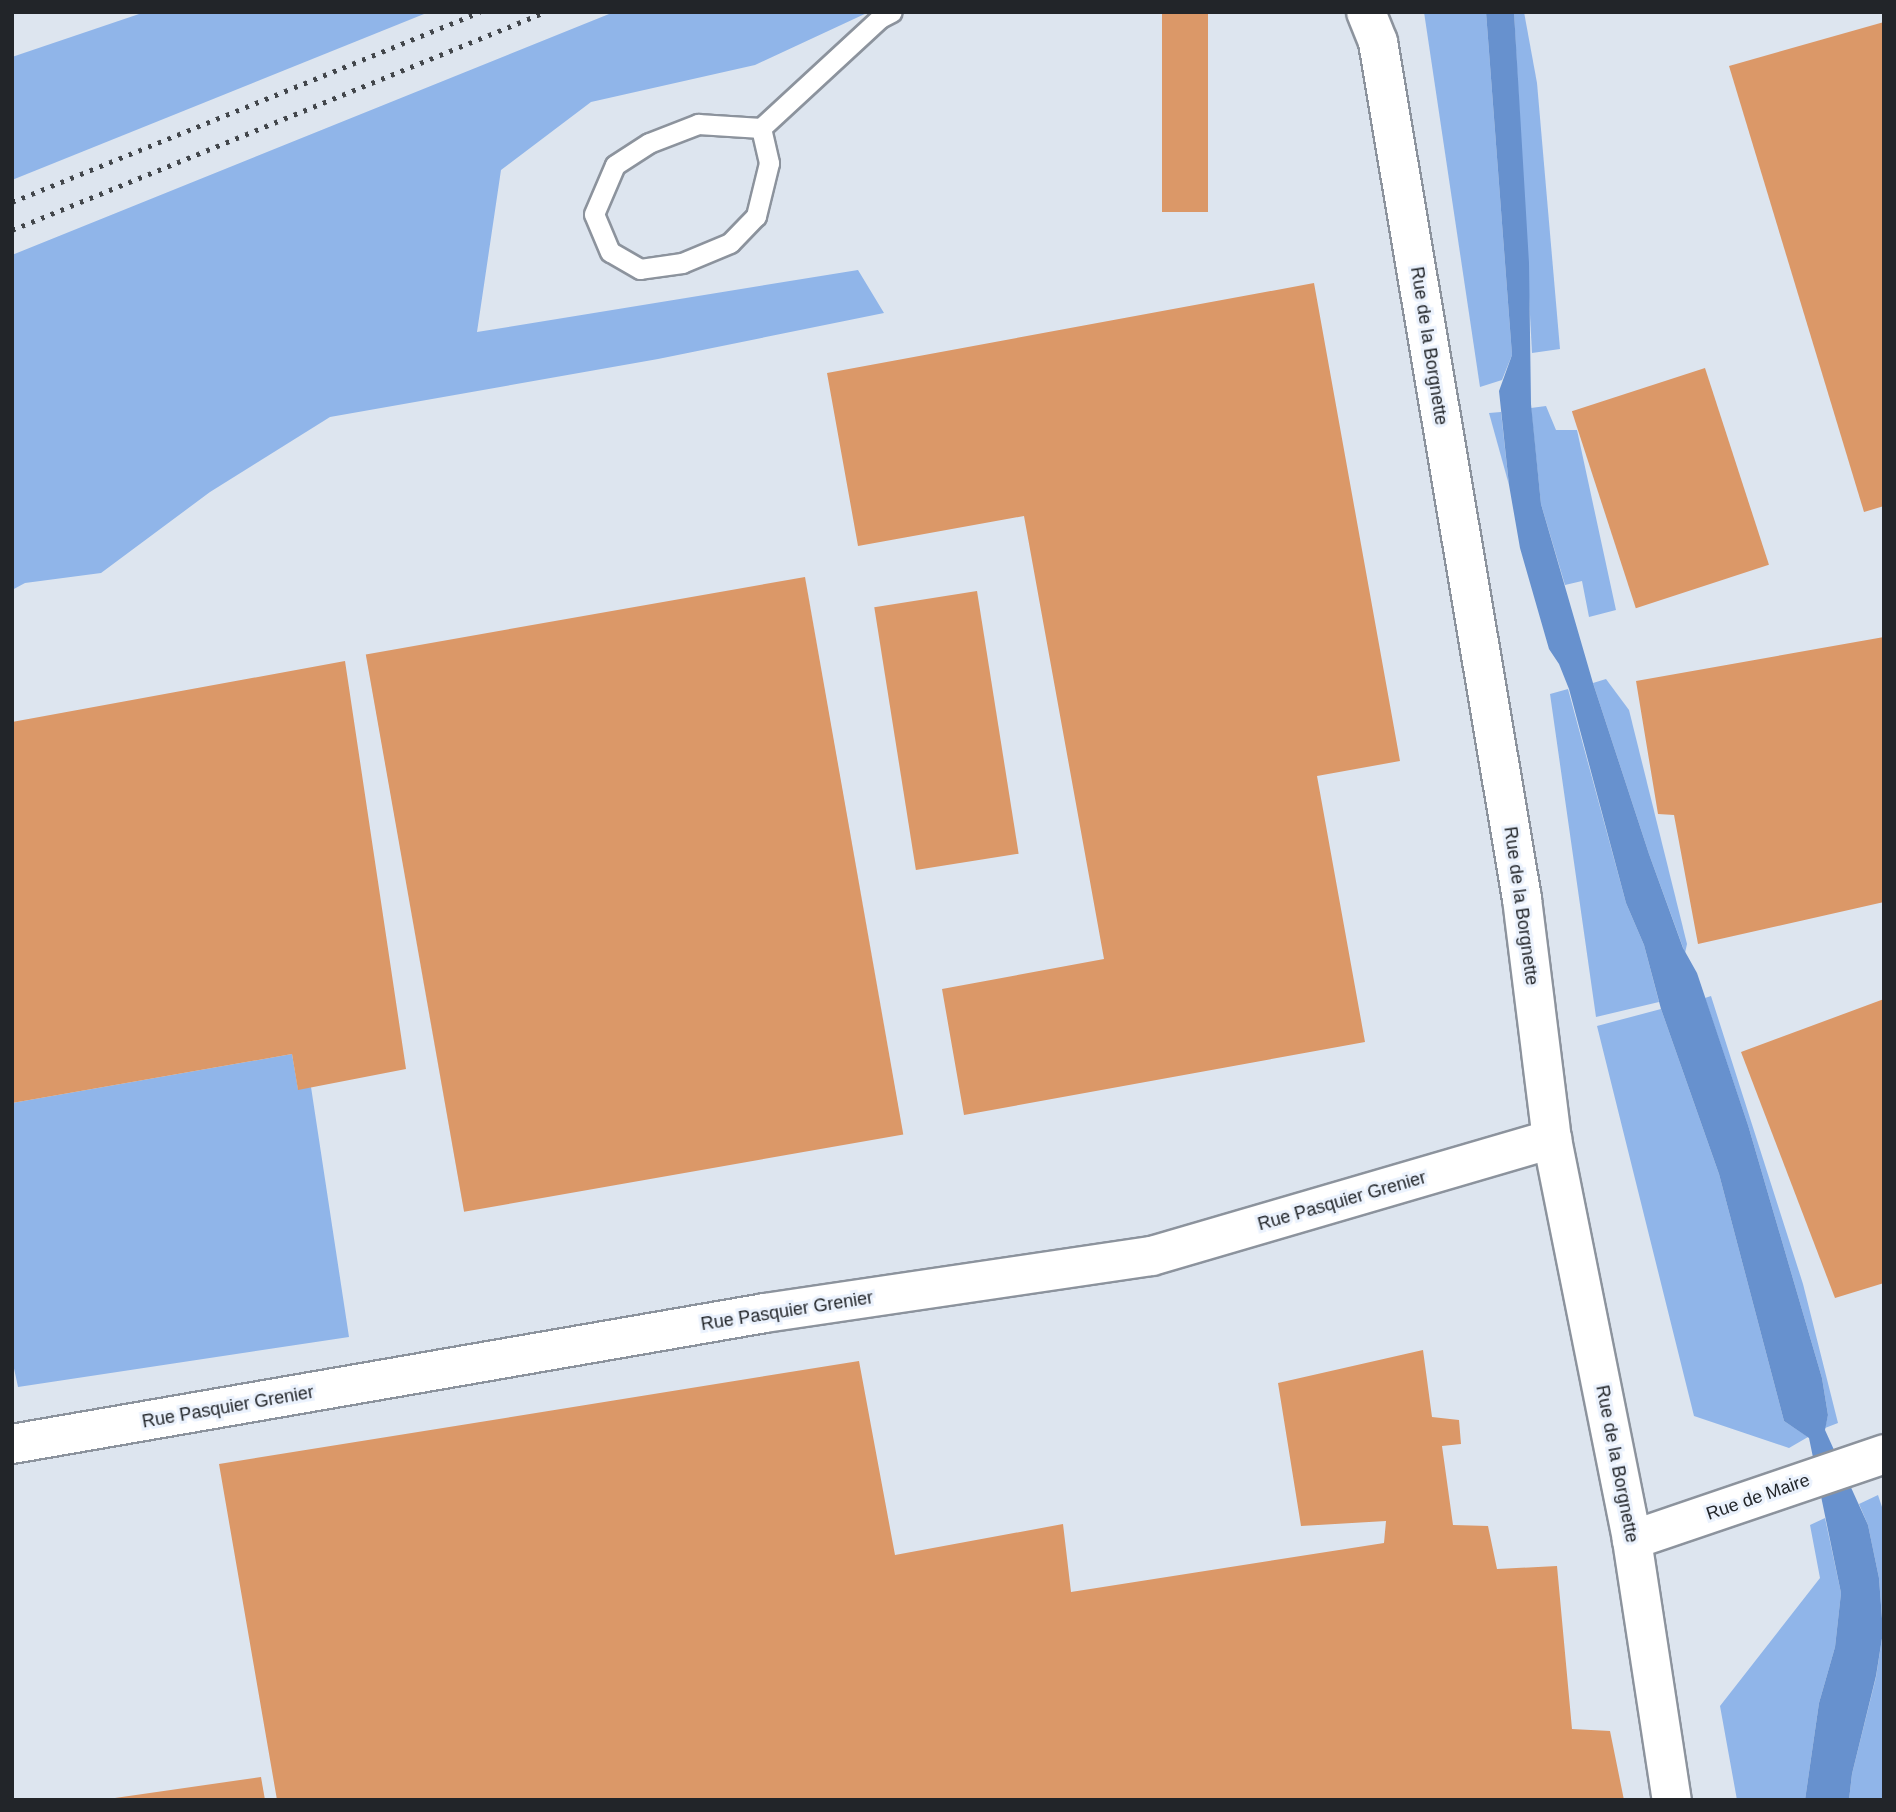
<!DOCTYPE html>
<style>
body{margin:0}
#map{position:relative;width:1896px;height:1812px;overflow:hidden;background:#dde5ef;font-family:Helvetica,sans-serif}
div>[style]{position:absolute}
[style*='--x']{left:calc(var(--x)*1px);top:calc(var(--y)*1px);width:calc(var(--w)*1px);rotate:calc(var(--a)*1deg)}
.green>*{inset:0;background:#90b5e9}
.water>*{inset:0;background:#6791ce}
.building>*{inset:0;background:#db9868;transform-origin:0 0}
.roads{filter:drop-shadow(2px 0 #8c939d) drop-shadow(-2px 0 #8c939d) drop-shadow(0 2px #8c939d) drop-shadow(0 -2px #8c939d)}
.service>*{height:19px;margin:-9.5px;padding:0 9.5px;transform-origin:9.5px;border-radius:9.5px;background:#fff}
.minor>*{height:38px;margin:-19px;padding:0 19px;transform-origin:19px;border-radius:19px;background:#fff}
.rail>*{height:5px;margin-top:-2.5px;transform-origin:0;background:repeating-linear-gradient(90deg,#42464b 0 3.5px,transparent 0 10.5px)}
span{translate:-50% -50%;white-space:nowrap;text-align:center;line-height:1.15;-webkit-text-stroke:6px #ebf2fd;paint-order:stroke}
.street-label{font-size:18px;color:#222529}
.frame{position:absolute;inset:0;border:14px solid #222529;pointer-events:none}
</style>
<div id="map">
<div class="green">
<i style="clip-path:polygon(145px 12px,429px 12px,12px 180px,12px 57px)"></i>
<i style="clip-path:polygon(614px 12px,869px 12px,755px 65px,591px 102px,501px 170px,477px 332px,858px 270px,884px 313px,658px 359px,330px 417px,210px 492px,101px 573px,25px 583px,12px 590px,12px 255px)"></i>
<i style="clip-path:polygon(1424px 12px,1486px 12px,1512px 355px,1502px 380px,1480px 387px)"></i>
<i style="clip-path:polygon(1514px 12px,1524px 12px,1537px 83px,1560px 349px,1532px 353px)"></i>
<i style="clip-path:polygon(1546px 406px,1556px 430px,1577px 430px,1616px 610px,1589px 617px,1582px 581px,1565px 585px,1541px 504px,1531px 408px)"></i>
<i style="clip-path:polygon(1501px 412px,1509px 485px,1489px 413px)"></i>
<i style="clip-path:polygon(1606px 679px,1629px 710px,1687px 944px,1685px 953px,1649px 854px,1593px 683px)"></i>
<i style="clip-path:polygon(1568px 689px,1626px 903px,1644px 945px,1659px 1002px,1596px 1017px,1550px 694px)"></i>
<i style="clip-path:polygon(1711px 996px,1803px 1284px,1838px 1423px,1825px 1428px,1828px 1415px,1822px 1378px,1748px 1125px,1705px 998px)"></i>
<i style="clip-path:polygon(1661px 1009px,1719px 1174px,1784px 1421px,1808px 1437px,1789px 1448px,1694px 1416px,1597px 1026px)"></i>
<i style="clip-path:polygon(292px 1054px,298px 1089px,311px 1087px,349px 1337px,18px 1387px,12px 1359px,12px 1103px)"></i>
<i style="clip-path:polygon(1878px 1495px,1884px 1513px,1884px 1800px,1849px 1800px,1852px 1774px,1876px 1677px,1883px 1632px,1879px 1578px,1868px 1525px,1859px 1504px)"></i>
<i style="clip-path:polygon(1825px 1518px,1841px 1593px,1835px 1647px,1819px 1703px,1805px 1800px,1737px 1800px,1720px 1706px,1820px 1578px,1810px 1525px)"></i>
</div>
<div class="water">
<i style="clip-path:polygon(1486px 12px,1514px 12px,1529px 263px,1531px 404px,1541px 504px,1593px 683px,1649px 854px,1683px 948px,1697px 973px,1748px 1125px,1822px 1378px,1828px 1415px,1825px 1430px,1868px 1525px,1879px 1578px,1883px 1632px,1876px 1676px,1852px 1774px,1849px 1800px,1805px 1800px,1819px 1703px,1835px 1647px,1841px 1593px,1809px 1438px,1784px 1421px,1719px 1174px,1661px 1009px,1644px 945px,1626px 903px,1569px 689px,1559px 664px,1549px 649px,1520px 548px,1509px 485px,1499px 391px,1512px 355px)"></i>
</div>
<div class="building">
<i style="left:1162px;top:12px;width:46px;height:200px"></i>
<i style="clip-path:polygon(1884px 22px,1884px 506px,1864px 512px,1729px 66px)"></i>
<i style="clip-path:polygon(1314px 283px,1400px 761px,1317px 776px,1365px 1042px,964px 1115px,942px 989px,1104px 959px,1024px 516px,858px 546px,827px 373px)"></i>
<i style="left:1705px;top:368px;width:207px;height:140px;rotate:72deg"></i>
<i style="left:805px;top:577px;width:566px;height:446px;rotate:80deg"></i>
<i style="left:977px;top:591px;width:266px;height:104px;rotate:81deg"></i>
<i style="clip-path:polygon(1884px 637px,1884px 902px,1698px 944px,1674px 815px,1658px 814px,1636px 681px)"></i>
<i style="clip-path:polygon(345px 661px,406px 1069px,298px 1090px,292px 1054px,12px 1103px,12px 722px)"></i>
<i style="clip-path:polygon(1884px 999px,1884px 1283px,1835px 1298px,1741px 1052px)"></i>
<i style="clip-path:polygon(1423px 1350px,1432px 1417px,1459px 1420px,1461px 1444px,1442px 1446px,1453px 1525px,1488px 1526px,1497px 1569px,1557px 1566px,1572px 1729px,1610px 1731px,1624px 1800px,277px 1800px,219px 1464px,859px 1361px,895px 1555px,1063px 1524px,1071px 1592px,1384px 1543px,1386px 1521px,1301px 1526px,1278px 1383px)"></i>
<i style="clip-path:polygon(261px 1777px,265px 1800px,115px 1800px,115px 1798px)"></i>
</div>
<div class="roads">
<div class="service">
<i style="--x:761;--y:128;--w:36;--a:77"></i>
<i style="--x:769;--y:163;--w:55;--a:103.8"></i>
<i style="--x:756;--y:216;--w:37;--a:134"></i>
<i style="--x:730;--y:243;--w:52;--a:157.4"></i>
<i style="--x:682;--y:263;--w:42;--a:171.9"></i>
<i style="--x:640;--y:269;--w:34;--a:-150"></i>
<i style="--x:610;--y:252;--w:41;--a:-112.8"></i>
<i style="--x:594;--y:214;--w:53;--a:-66.8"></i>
<i style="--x:615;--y:165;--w:40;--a:-32.9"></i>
<i style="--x:649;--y:143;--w:53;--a:-21.2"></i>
<i style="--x:698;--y:124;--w:63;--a:3.6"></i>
<i style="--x:761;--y:128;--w:162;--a:-42.7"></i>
<i style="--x:880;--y:18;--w:13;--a:-27"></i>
</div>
<div class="minor">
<i style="--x:1366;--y:12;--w:32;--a:68"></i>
<i style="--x:1378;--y:42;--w:869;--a:80.46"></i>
<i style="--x:1522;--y:899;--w:242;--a:82.9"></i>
<i style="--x:1552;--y:1139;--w:409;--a:78.7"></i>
<i style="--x:1632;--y:1540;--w:263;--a:81.3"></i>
<i style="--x:12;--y:1444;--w:764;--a:-9.87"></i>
<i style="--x:765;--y:1313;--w:391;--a:-8.4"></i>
<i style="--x:1152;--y:1256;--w:417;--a:-16.3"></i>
<i style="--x:1632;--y:1540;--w:266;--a:-18.8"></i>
</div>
</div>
<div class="rail">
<i style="--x:12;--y:202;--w:505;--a:-22.1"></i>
<i style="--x:12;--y:230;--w:576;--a:-22.24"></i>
</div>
<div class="street-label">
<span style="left:1429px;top:346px;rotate:81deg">Rue de la Borgnette</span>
<span style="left:1521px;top:906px;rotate:82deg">Rue de la Borgnette</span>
<span style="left:1342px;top:1201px;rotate:-16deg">Rue Pasquier Grenier</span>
<span style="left:787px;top:1311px;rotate:-9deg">Rue Pasquier Grenier</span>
<span style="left:228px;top:1407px;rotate:-10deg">Rue Pasquier Grenier</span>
<span style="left:1617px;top:1464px;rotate:79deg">Rue de la Borgnette</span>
<span style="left:1758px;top:1497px;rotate:-19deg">Rue de Maire</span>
</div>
<div class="frame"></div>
</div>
